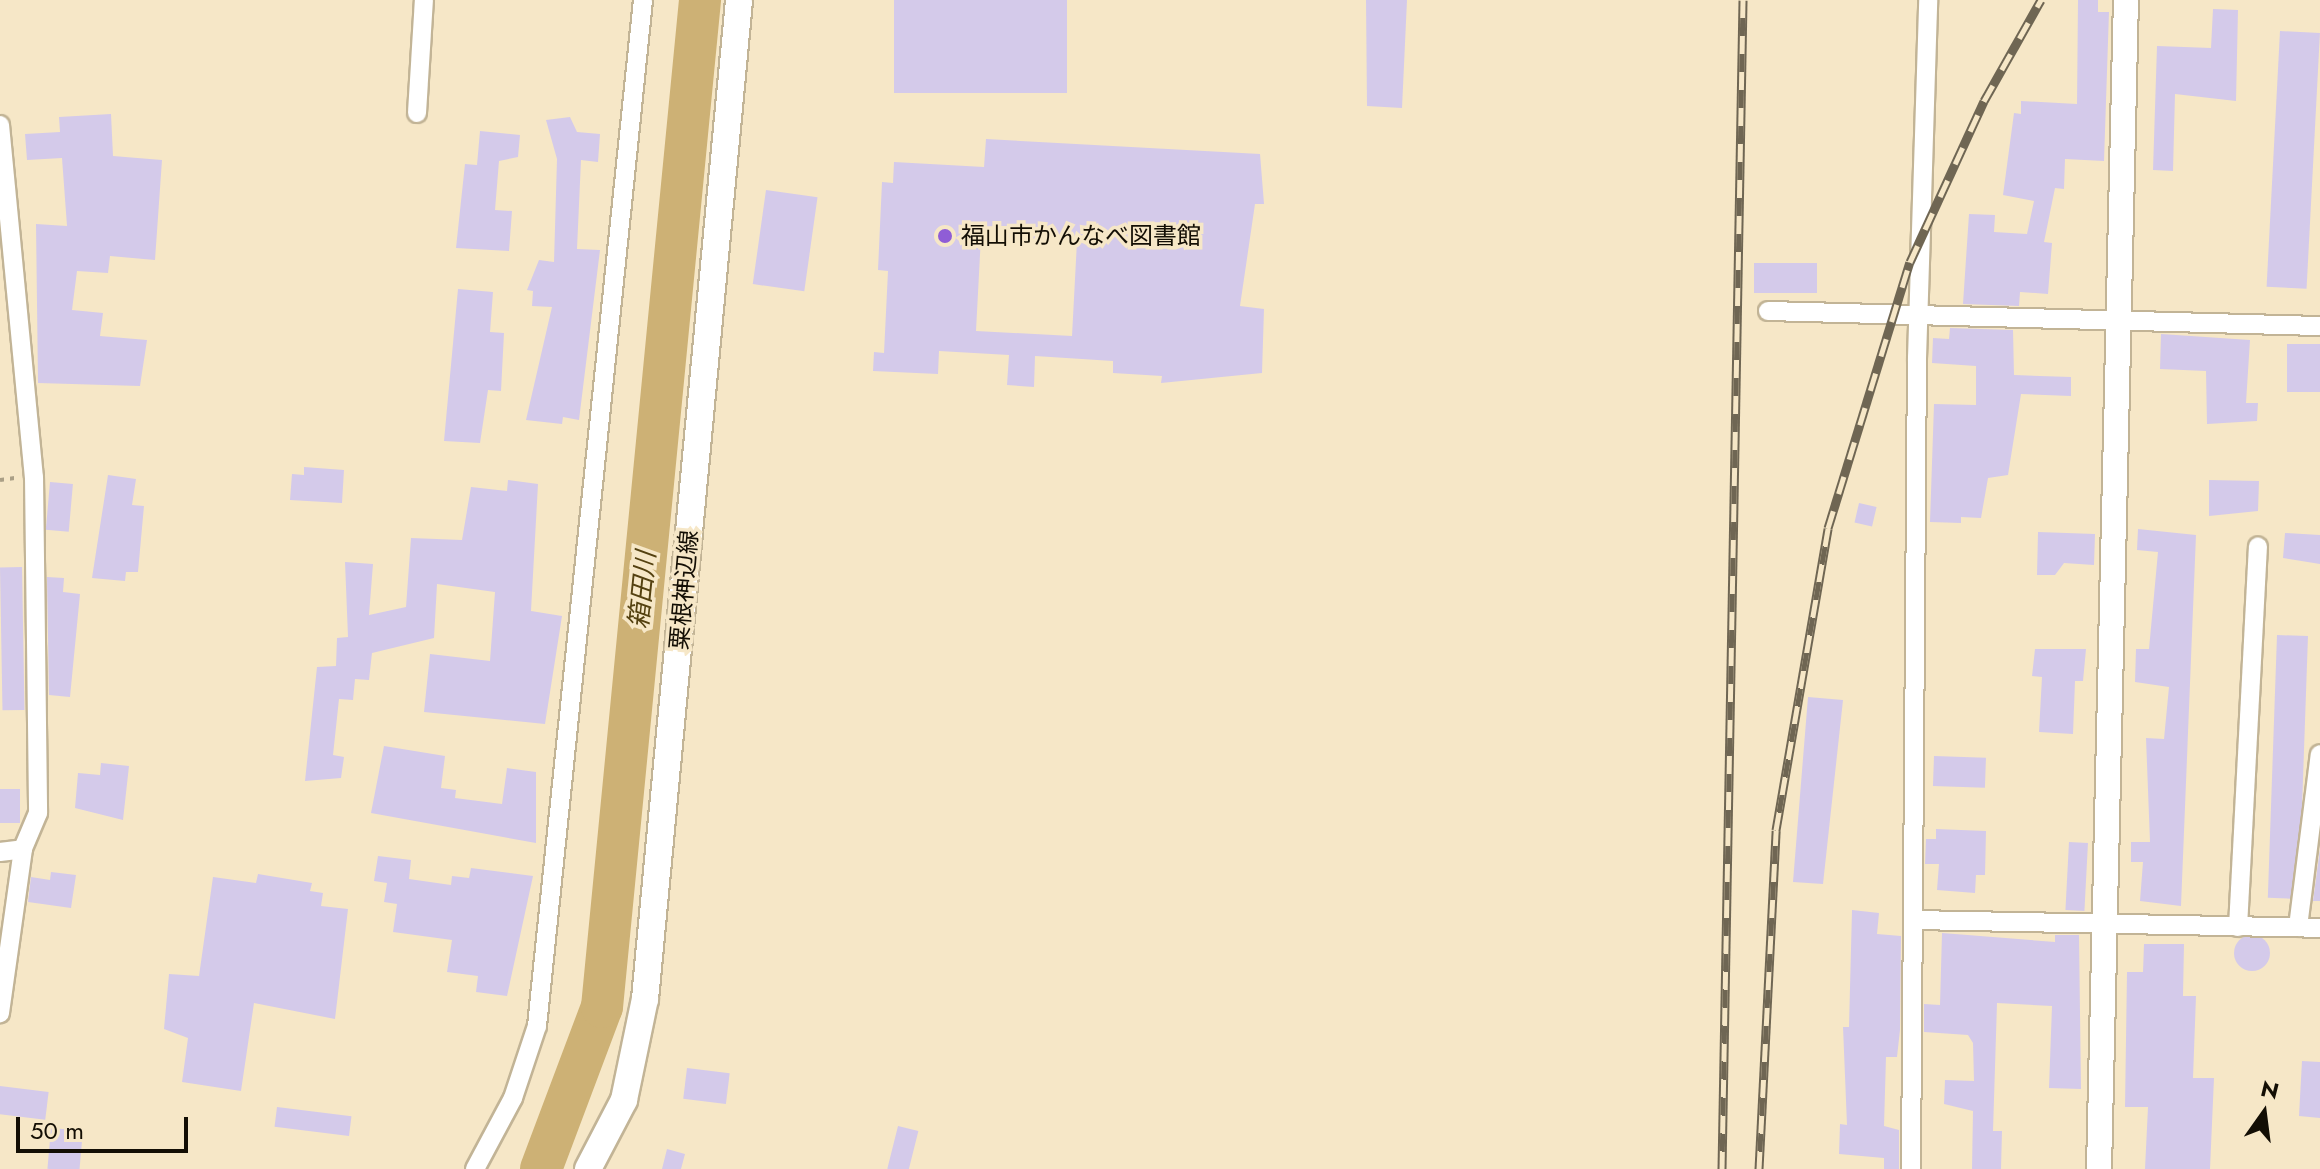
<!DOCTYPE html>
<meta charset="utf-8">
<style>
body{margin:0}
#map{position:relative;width:2320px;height:1169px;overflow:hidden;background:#f6e7c7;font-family:Jost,"Noto Sans JP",sans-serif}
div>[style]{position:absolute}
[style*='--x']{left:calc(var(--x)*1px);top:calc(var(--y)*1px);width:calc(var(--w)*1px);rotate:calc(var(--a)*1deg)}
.river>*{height:42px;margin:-21px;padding:0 21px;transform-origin:21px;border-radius:21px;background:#cdb175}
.building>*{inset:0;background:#d4caea;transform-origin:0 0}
.round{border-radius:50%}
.path>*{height:4px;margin-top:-2px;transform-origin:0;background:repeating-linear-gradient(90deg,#aa9f86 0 4px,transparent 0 10px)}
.roads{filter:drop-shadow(2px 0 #c2b496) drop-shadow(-2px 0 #c2b496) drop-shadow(0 2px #c2b496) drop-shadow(0 -2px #c2b496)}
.minor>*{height:18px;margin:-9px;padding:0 9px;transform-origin:9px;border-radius:9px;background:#fff}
.tertiary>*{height:24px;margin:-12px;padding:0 12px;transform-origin:12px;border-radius:12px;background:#fff}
.secondary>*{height:26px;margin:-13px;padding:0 13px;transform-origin:13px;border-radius:13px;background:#fff}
.rail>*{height:9px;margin-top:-4.5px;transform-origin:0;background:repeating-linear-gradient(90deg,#f6e7c7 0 18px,#6f6653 0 36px);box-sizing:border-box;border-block:2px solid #6f6653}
.dots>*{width:22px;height:22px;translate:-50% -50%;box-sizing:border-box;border:4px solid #f6e7c7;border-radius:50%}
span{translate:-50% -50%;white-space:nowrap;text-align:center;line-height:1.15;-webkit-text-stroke:7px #f6e7c7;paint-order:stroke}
.poi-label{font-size:24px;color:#130e04}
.left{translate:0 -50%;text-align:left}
.street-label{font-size:24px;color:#130e04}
.water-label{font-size:26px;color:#544110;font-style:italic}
.north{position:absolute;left:2224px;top:1073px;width:80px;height:80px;-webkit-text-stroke:6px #f6e7c7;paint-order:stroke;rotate:14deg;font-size:22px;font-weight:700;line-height:32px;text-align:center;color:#130e04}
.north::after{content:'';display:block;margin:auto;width:28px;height:36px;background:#130e04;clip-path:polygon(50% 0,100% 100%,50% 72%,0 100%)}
.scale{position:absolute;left:16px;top:1117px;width:172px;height:36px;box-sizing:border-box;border:4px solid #130e04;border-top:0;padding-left:10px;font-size:24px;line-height:28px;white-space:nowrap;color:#130e04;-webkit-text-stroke:6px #f6e7c7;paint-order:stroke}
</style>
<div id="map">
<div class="river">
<i style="--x:541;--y:1169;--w:173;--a:-69.4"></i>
<i style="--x:602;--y:1007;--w:1012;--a:-84.44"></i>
</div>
<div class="building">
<i style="left:894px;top:0;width:173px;height:93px"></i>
<i style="clip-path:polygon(1366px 0,1407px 0,1402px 108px,1367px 106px)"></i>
<i style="clip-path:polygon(2078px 0,2098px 0,2098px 12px,2109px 12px,2104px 161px,2065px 159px,2064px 189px,2055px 188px,2044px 242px,2052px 243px,2048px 294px,2020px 292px,2019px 306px,1963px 304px,1969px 214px,1995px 215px,1994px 232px,2027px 234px,2034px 201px,2003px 195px,2014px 113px,2021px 114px,2021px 101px,2077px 104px)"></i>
<i style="clip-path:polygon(2213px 9px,2238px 10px,2236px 101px,2175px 94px,2173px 171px,2153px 170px,2157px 46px,2211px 48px)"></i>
<i style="left:2280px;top:31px;width:40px;height:256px;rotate:3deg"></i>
<i style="clip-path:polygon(111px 114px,113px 156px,162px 160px,155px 260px,110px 256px,108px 273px,77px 271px,72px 310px,103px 313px,100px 336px,147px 340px,140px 386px,38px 383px,36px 224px,67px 226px,62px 158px,27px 160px,25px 134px,60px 132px,59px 117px)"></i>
<i style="clip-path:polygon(570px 117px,577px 132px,600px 134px,598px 162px,581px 160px,577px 249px,600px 250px,579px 420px,563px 417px,562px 424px,526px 420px,552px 307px,532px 306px,533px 291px,527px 290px,539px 260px,554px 262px,557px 159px,546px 120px)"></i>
<i style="clip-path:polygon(480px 131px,520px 135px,518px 157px,499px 161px,495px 210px,512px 211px,509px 251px,456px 248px,465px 164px,477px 165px)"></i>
<i style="clip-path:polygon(evenodd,986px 139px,1260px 154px,1264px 204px,1255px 204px,1240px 306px,1264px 309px,1262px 373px,1161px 383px,1162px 376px,1113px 373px,1113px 361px,1035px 356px,1034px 387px,1007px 385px,1009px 355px,939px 351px,938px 374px,873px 371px,874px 352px,884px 353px,888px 271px,878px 270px,882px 182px,893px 183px,894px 162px,984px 167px,986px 139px,981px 236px,1077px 241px,1072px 336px,976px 331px,981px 236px)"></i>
<i style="left:766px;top:190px;width:52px;height:95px;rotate:8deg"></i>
<i style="left:1754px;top:263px;width:63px;height:30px"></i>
<i style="clip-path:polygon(458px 289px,493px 292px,490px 332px,504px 333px,501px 391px,488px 390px,480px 443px,444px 441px)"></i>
<i style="clip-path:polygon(1950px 328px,2013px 330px,2014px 375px,2071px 377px,2071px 396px,2021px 394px,2008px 475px,1988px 478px,1981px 518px,1961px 517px,1961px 523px,1930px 522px,1934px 404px,1976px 405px,1976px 366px,1932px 363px,1933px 338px,1949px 339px)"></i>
<i style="clip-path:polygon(2161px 334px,2250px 340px,2246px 403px,2258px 403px,2257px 421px,2207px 424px,2206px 371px,2160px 369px)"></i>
<i style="left:2287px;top:344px;width:33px;height:48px"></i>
<i style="clip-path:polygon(304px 467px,344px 470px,342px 503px,290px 500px,292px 474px,304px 475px)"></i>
<i style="clip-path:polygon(108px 475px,136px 479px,132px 505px,144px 506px,138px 572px,126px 572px,125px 581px,92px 578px)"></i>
<i style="clip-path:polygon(508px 480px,538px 484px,531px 611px,562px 616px,545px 724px,424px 712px,430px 654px,490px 661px,495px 592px,437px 584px,434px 638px,372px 653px,369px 680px,355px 679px,353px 700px,339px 699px,333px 755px,344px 757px,341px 778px,305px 781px,317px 667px,336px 666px,337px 638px,348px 637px,345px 562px,373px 564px,369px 615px,406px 607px,411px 538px,462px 540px,471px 487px,507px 491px)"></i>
<i style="clip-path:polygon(2209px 480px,2259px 481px,2258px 511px,2209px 516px)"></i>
<i style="left:50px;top:482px;width:23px;height:48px;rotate:5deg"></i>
<i style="left:1859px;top:503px;width:18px;height:20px;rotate:13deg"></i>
<i style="clip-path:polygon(2138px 529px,2196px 535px,2181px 906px,2140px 901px,2143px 862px,2131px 862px,2131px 842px,2150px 842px,2146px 738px,2164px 739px,2169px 687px,2135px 682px,2136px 649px,2149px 649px,2158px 552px,2137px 550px)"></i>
<i style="clip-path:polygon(2038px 532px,2095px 534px,2094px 565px,2064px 563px,2055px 575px,2037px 575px)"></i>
<i style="clip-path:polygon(2285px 533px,2320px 535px,2320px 564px,2283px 558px)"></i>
<i style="left:22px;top:567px;width:143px;height:22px;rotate:89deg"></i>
<i style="clip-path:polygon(47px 577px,64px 578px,63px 592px,80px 594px,70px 697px,49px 695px)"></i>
<i style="left:2277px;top:635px;width:31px;height:263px;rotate:2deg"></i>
<i style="clip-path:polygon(2035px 649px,2086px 649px,2083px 681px,2075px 681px,2073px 734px,2039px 732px,2042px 677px,2032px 676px)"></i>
<i style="clip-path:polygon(1808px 697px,1843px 700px,1823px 884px,1793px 882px)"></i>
<i style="clip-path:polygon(384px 746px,445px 756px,441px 788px,456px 790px,455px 798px,502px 804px,507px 768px,536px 772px,536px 843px,371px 813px)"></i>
<i style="left:1934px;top:756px;width:52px;height:30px;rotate:2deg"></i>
<i style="clip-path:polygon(101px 763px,129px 766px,123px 820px,75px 808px,78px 773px,100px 775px)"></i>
<i style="left:0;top:789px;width:20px;height:34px"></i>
<i style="clip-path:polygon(1936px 829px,1986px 831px,1985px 875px,1976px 875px,1975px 893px,1937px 890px,1939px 864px,1925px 864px,1926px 839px,1936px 839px)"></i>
<i style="left:2069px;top:842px;width:19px;height:68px;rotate:3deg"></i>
<i style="clip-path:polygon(2320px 849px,2320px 901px,2313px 901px)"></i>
<i style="clip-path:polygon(378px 856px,411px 860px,409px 879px,451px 885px,452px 876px,469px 878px,471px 868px,533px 876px,507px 996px,476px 992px,478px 976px,447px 972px,452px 940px,393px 932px,397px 904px,384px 902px,387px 883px,374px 881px)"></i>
<i style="clip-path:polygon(51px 872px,76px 875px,71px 908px,28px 902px,31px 877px,50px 880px)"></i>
<i style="clip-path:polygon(258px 874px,312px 883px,310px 891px,323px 893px,321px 906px,348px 909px,335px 1019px,254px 1003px,241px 1091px,182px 1082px,188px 1038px,164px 1029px,169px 974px,199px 976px,213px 877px,256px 883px)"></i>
<i style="clip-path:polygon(1852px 910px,1879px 913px,1877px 934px,1901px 936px,1900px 1030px,1897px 1057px,1886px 1057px,1884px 1126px,1899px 1130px,1899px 1169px,1884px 1169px,1884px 1158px,1839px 1154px,1840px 1124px,1847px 1125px,1843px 1027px,1849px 1027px)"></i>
<i style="clip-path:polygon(1942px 933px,2055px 942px,2055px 935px,2079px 935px,2081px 1089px,2049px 1088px,2052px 1006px,1997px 1003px,1993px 1131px,2002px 1131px,2001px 1169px,1972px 1169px,1973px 1111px,1944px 1104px,1945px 1080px,1974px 1081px,1973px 1043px,1968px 1035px,1924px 1032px,1924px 1004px,1940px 1005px)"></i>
<i class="round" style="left:2234px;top:935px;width:36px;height:36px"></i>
<i style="clip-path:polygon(2144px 944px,2184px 944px,2183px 996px,2196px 996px,2193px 1078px,2214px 1078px,2210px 1169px,2145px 1169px,2148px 1107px,2125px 1107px,2127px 972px,2143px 972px)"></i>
<i style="clip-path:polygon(2302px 1061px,2320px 1062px,2320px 1118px,2299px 1116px)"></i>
<i style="left:687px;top:1068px;width:43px;height:31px;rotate:7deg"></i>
<i style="left:0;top:1086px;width:49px;height:28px;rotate:7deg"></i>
<i style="left:277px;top:1107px;width:75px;height:20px;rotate:7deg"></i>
<i style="left:898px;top:1126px;width:21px;height:44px;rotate:14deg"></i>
<i style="left:51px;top:1128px;width:32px;height:41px;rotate:5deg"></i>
<i style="clip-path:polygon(667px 1149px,685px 1154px,681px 1169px,662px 1169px)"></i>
</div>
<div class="path">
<i style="--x:0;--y:480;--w:15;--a:-8"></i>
</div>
<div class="roads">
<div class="minor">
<i style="--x:417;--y:113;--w:113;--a:-86.5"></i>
<i style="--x:0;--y:125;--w:354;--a:84.5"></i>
<i style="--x:34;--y:477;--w:336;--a:89.3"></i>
<i style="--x:38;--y:813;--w:39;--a:113"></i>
<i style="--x:23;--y:849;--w:166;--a:98"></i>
<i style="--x:1768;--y:311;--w:552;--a:1.56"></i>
<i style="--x:0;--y:852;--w:23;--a:-7"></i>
<i style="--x:1913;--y:920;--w:407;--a:1.1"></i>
<i style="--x:2238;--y:927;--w:381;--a:-87"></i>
<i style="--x:2298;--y:927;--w:174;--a:-82.8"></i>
<i style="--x:475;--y:1169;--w:81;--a:-61.8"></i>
<i style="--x:513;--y:1098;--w:76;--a:-71.6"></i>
<i style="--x:537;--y:1026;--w:1031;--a:-84.1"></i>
<i style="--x:1911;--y:1169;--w:811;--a:-89.58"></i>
<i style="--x:1917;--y:358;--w:358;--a:-88.2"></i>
</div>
<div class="tertiary">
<i style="--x:2099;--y:1169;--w:1169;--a:-88.68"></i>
</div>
<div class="secondary">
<i style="--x:588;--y:1169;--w:78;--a:-62.4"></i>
<i style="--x:624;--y:1100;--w:103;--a:-78.3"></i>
<i style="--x:645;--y:999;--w:1003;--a:-84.62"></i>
</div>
</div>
<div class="rail">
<i style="--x:1722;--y:1169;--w:1169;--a:-88.97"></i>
<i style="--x:1759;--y:1169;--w:339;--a:-87.1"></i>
<i style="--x:1776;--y:830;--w:306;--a:-80.2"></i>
<i style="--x:1828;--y:528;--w:278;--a:-72.9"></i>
<i style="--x:1910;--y:262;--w:177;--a:-65.3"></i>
<i style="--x:1984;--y:101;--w:116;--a:-60.6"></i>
</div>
<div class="dots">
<i style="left:945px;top:236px;background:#8f5dd6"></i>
</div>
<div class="poi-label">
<span class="left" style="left:961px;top:236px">福山市かんなべ図書館</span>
</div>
<div class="street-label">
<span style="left:684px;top:590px;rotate:-85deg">粟根神辺線</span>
</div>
<div class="water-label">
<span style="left:643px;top:590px;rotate:-84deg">箱田川</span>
</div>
<div class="north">N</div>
<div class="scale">50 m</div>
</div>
